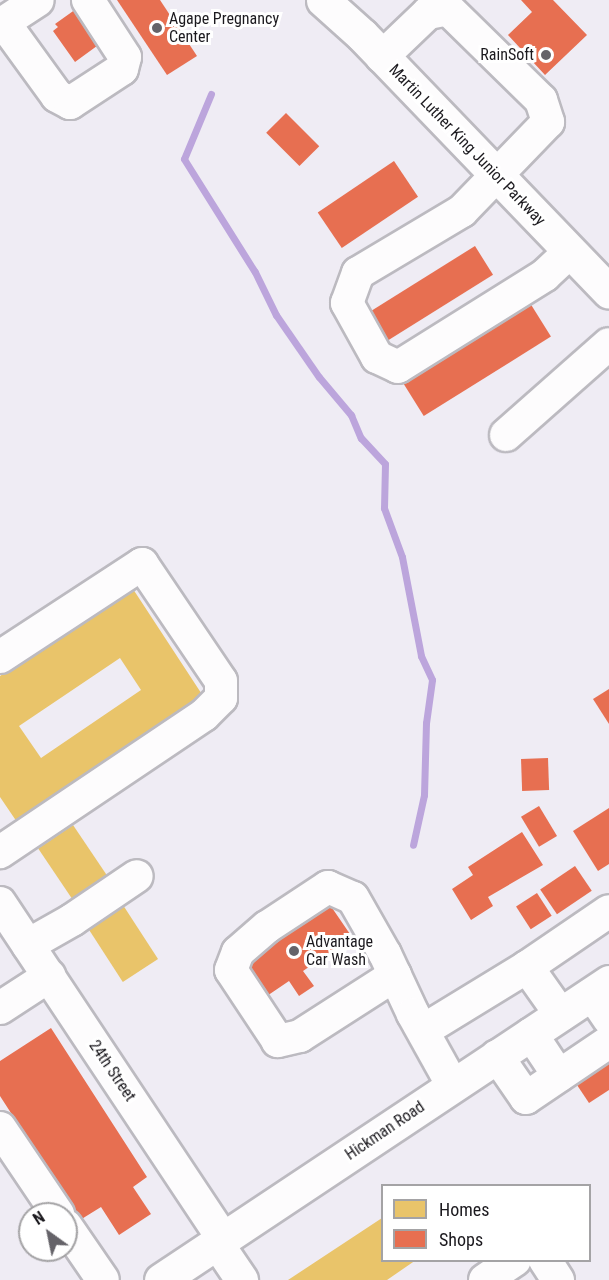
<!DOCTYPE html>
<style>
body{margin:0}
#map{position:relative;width:609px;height:1280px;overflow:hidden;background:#efecf4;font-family:"Roboto Condensed",sans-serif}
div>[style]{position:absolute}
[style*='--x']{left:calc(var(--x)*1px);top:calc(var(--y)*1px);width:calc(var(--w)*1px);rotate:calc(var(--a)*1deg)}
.homes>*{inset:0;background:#e9c46a;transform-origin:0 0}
.shops>*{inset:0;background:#e76f51;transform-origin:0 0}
.stream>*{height:7px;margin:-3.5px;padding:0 3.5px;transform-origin:3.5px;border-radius:3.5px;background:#bca5dc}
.roads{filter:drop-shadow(2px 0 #bcbac0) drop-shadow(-2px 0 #bcbac0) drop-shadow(0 2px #bcbac0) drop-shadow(0 -2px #bcbac0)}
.minor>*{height:32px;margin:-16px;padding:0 16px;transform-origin:16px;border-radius:16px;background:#fdfcfd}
.major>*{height:33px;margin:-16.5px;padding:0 16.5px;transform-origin:16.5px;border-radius:16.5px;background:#fdfcfd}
.dots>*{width:16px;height:16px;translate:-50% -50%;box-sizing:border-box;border:3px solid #fff;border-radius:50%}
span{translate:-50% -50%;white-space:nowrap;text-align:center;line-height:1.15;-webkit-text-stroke:6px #fff;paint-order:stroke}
.poi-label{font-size:16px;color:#1b191e}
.left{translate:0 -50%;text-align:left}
.right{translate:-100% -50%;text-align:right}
.street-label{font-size:16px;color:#1b191e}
.legend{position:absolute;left:381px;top:1184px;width:210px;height:78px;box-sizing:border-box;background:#fff;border:2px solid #a4a3a5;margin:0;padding:8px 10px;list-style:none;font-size:18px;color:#1b191e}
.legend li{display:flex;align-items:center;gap:12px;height:30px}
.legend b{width:30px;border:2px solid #a4a3a5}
.north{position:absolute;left:18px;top:1202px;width:60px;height:60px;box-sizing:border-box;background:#fff;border:2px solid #a4a3a5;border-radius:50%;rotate:327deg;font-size:16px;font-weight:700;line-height:24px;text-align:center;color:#1b191e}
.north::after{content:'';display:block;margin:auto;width:21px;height:27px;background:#656369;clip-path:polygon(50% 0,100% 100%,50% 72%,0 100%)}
</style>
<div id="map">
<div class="homes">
<i style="clip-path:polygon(evenodd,133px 589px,207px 702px,19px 825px,0 797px,0 676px,133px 589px,120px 658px,141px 690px,41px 758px,19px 726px,120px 658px)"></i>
<i style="left:73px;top:825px;width:69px;height:42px;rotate:56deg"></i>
<i style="left:121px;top:902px;width:68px;height:42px;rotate:57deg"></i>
<i style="clip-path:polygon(382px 1218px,382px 1260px,416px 1260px,387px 1280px,288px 1280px)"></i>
</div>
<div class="shops">
<i style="clip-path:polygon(117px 0,160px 0,197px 56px,167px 75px)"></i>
<i style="clip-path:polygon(521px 0,553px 0,587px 35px,545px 75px,508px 35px,532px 12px)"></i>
<i style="clip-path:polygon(76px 9px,101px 43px,75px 62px,53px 31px,58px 27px,55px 24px)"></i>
<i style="left:286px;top:113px;width:47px;height:28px;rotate:45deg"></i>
<i style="left:394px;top:161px;width:43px;height:92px;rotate:56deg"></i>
<i style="left:475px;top:246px;width:34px;height:124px;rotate:58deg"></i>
<i style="left:525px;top:295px;width:49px;height:150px;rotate:58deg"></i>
<i style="clip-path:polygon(609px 689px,609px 724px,593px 699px)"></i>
<i style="left:548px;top:758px;width:32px;height:27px;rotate:88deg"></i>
<i style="left:539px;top:806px;width:35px;height:21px;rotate:59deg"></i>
<i style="clip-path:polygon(609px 808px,609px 864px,598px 871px,573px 831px)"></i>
<i style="clip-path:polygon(522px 832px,543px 865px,488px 897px,493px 906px,471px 920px,452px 889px,473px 875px,468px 867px)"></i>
<i style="left:575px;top:866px;width:30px;height:42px;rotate:56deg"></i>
<i style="left:537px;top:893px;width:27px;height:25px;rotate:57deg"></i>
<i style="clip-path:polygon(328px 902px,352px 937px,303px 971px,314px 986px,299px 996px,289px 981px,261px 1000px,237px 966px)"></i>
<i style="clip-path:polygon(51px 1028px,147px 1177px,133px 1187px,151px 1214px,119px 1235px,101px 1207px,80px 1220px,0 1096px,0 1061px)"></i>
<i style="clip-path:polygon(609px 1055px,609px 1090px,589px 1103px,573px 1079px)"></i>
</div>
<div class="stream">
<i style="--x:211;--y:94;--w:70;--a:112.6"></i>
<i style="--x:184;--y:159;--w:133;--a:57.9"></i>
<i style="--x:255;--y:272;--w:48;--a:64"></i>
<i style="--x:276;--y:315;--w:75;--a:55.3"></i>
<i style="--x:319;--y:377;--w:50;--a:49.9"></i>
<i style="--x:351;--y:415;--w:25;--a:67"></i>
<i style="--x:361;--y:438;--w:35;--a:47"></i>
<i style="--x:385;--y:464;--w:44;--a:91.3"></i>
<i style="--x:384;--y:508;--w:52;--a:69.8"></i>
<i style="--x:402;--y:557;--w:101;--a:79.1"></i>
<i style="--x:421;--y:656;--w:26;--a:65"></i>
<i style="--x:432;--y:680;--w:43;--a:97.9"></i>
<i style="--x:426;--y:723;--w:72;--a:91.6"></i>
<i style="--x:424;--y:795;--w:51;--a:102.4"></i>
</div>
<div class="roads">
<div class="minor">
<i style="--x:4;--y:23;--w:90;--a:54"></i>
<i style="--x:57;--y:96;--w:15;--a:28"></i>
<i style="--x:70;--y:103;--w:62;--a:-33.2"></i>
<i style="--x:122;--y:69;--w:12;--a:-76"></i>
<i style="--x:125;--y:57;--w:68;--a:-123"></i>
<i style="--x:0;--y:25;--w:45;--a:-33.3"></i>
<i style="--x:382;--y:57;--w:64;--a:-43.7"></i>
<i style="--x:428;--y:13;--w:20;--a:-11"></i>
<i style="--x:448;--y:9;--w:130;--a:44.4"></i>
<i style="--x:541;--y:100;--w:23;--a:72"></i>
<i style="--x:548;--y:122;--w:124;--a:134"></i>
<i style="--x:462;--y:211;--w:121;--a:149.2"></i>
<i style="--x:358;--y:273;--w:32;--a:110"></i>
<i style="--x:347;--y:303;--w:62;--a:60.9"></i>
<i style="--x:377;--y:357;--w:23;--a:25"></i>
<i style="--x:398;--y:367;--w:173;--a:-32"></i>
<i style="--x:545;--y:275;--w:34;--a:-43"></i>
<i style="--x:506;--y:435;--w:137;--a:-41.5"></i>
<i style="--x:0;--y:657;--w:170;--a:-33.2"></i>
<i style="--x:142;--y:564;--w:141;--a:56"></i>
<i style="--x:221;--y:681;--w:17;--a:90"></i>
<i style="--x:221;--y:698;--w:24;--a:135"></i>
<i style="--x:204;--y:715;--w:246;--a:146.1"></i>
<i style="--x:0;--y:903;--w:403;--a:56.4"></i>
<i style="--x:28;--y:945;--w:51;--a:-29.6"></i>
<i style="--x:72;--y:920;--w:78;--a:-34.1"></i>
<i style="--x:395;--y:975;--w:113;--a:147.3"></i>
<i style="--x:300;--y:1036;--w:23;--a:167"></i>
<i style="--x:278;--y:1041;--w:85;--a:-123.5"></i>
<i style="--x:231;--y:970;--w:19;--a:-69"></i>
<i style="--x:238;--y:952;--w:38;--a:-41"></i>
<i style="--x:267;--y:927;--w:73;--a:-33.3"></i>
<i style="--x:328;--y:887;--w:27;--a:24"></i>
<i style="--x:353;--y:898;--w:64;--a:60.3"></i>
<i style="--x:385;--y:954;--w:66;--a:65"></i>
<i style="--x:413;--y:1014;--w:82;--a:60.9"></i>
<i style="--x:592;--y:994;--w:30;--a:56"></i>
<i style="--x:0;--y:1008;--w:59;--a:-33.1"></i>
<i style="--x:561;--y:1015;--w:59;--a:-125.3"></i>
<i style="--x:527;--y:967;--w:99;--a:-34.3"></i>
<i style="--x:424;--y:1030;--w:121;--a:-31.5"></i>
<i style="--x:531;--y:1034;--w:50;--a:56.3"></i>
<i style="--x:497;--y:1056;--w:51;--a:55.4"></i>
<i style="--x:526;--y:1098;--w:100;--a:-34"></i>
<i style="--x:0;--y:1128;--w:104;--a:56"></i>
<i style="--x:66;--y:1226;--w:65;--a:55.6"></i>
<i style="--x:217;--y:1243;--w:45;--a:56"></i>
<i style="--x:545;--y:1260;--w:24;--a:57"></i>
<i style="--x:485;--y:1280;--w:36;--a:-34"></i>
</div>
<div class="major">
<i style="--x:323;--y:0;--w:52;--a:41.9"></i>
<i style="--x:362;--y:35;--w:356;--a:46.1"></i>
<i style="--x:161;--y:1280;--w:538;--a:-33.63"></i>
</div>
</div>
<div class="dots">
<i style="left:157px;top:28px;background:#656369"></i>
<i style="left:546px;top:55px;background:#656369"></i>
<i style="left:294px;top:951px;background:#656369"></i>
</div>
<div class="poi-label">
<span class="left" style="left:169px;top:28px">Agape Pregnancy<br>Center</span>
<span class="right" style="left:534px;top:55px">RainSoft</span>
<span class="left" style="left:306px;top:951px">Advantage<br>Car Wash</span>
</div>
<div class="street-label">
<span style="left:467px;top:145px;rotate:46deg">Martin Luther King Junior Parkway</span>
<span style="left:112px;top:1071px;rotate:56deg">24th Street</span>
<span style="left:385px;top:1131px;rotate:-34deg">Hickman Road</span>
</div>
<ul class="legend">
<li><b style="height:16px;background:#e9c46a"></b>Homes</li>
<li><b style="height:16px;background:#e76f51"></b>Shops</li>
</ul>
<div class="north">N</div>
</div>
